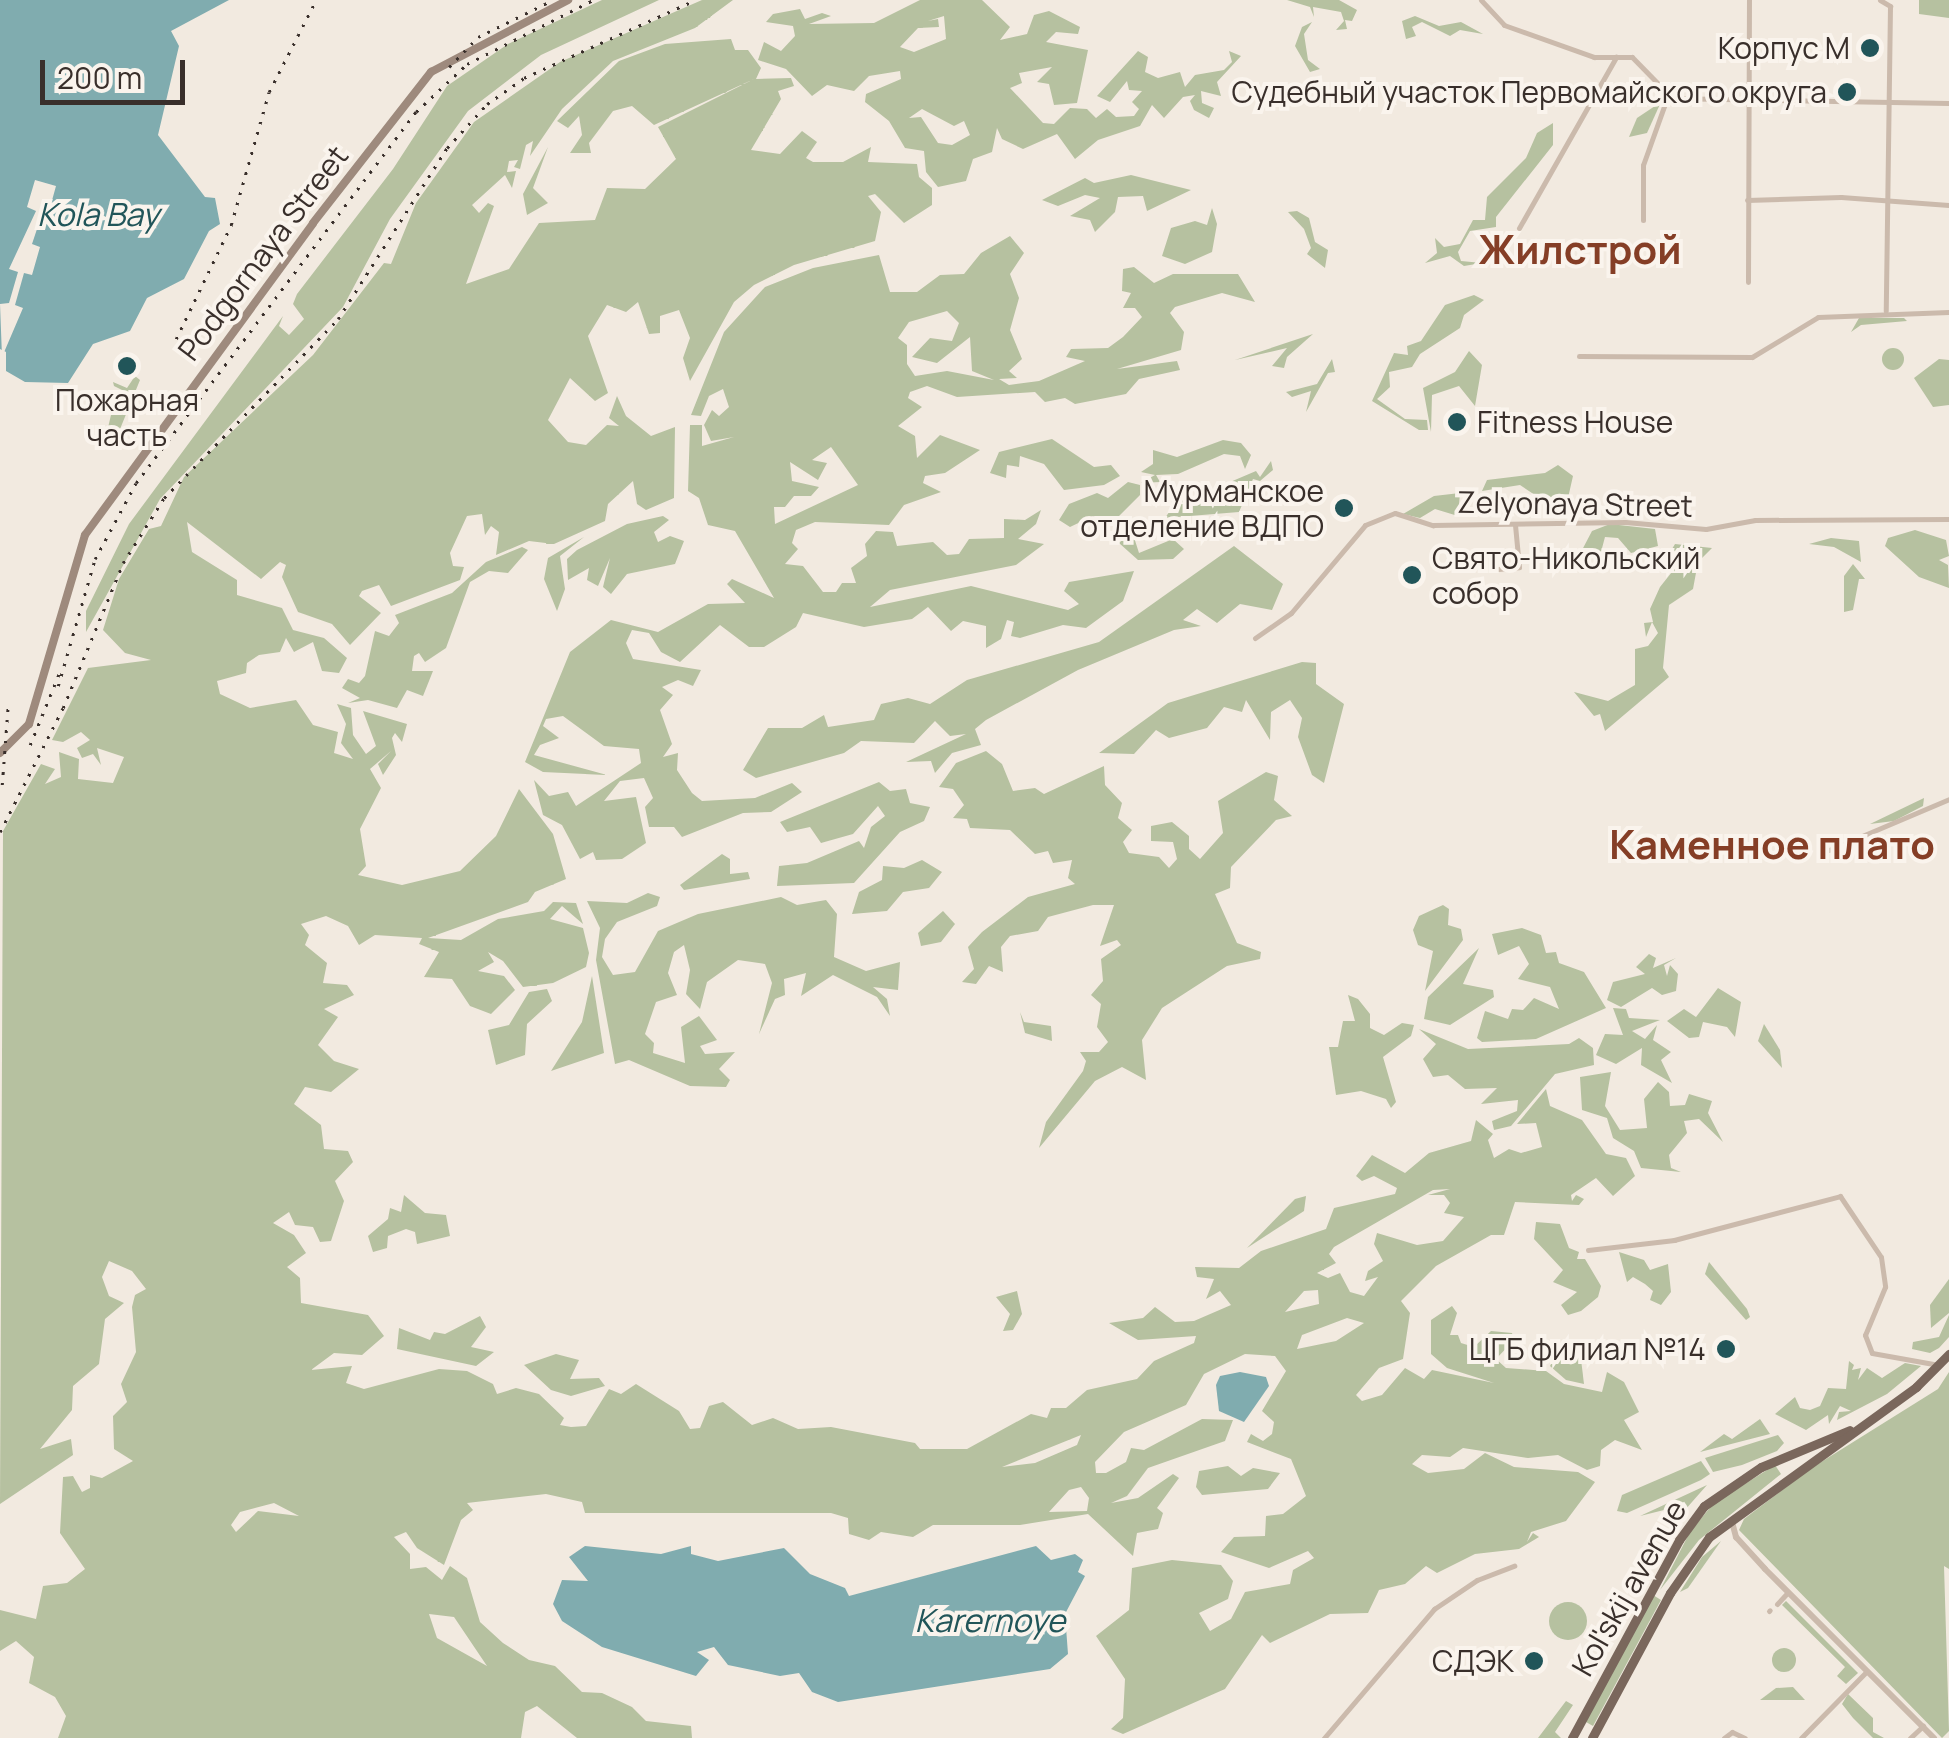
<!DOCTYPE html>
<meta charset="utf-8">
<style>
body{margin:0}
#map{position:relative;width:1949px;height:1738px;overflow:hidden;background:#f2eae0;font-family:Manrope,sans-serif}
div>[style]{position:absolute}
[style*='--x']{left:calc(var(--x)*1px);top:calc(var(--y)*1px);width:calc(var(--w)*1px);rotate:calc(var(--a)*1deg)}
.green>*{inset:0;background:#b6c1a0}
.round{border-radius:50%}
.water>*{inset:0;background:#80acaf}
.pier>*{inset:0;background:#f2eae0}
.minor>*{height:5px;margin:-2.5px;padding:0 2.5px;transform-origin:2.5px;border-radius:2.5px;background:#cbbaac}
.tertiary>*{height:6px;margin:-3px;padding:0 3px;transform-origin:3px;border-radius:3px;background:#cbbaac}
.secondary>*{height:8px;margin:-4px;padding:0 4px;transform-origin:4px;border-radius:4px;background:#9e8a7d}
.primary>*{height:9px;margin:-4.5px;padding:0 4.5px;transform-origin:4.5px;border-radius:4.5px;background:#7a675c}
.rail>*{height:2.5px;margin-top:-1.25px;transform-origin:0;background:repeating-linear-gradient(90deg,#392f2b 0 2.5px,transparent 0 10.5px)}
.dots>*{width:28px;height:28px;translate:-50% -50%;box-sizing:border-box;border:5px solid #faf4ed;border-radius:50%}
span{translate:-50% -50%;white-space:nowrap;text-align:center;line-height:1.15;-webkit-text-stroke:8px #faf4ed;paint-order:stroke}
.poi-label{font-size:30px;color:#392f2b}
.right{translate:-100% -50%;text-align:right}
.left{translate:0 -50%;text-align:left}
.street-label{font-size:30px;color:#392f2b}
.water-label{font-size:32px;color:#215559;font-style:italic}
.district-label{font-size:40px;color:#853e26;font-weight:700}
.scale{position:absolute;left:40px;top:60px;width:145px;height:45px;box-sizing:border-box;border:5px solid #392f2b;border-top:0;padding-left:12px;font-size:30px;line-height:35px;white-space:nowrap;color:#392f2b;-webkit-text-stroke:8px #faf4ed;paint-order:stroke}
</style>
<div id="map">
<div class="green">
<i style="clip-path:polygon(602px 0,659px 0,541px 55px,468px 111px,390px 219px,343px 307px,160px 499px,86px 632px,86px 611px,129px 524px,283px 316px,279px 326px,289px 335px,304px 319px,293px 304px,297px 294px,393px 169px,447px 86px,508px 44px)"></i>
<i style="clip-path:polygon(evenodd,702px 0,733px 0,695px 28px,613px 61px,562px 109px,530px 156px,533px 141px,526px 145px,520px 169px,514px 167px,518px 160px,509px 161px,507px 172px,516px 171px,512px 188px,505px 175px,472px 205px,479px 213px,488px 203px,494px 206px,466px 284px,509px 269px,539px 223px,595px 220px,607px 188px,645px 189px,676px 159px,658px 127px,754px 79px,654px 125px,632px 106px,613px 111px,589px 143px,591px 153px,570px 153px,582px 135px,579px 116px,568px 128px,557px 121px,619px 61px,665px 44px,731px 39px,735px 50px,748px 50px,761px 68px,756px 79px,791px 78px,794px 86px,778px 91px,781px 99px,751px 150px,780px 154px,802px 131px,817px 142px,806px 158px,813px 162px,843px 162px,871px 147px,868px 162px,917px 164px,919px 177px,932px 188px,932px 205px,904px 223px,875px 194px,868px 196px,881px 212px,875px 241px,794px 265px,754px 285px,734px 302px,690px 381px,683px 358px,690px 338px,679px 310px,660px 316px,660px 333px,649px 334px,638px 302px,626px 312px,607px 305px,588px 336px,608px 393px,595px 401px,570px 378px,548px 420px,568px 442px,586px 445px,607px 425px,619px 426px,609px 418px,617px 396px,626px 416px,651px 436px,675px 427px,674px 498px,646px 510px,637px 504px,633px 481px,608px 504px,605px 521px,554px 544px,529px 541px,496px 555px,499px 532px,491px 526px,485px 535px,482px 514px,467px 516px,450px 553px,453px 566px,464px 567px,460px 580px,391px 606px,379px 585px,362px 591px,359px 596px,381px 613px,350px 645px,332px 624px,298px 612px,282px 577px,286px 565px,280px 562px,261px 579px,187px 522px,192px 552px,237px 580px,237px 595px,282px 608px,293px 630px,324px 638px,347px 658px,339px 673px,322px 671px,313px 642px,294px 652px,286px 638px,280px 652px,259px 655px,247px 663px,246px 673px,217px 681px,220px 694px,250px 708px,296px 700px,313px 725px,338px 732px,334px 753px,353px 759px,341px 743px,346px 724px,337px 704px,351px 708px,353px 735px,366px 754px,376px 746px,363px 711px,407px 724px,402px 742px,395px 733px,392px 738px,396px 755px,383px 775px,378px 764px,391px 751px,370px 769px,381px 788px,360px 829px,366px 866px,358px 875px,402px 885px,460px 871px,496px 836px,519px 789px,553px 834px,566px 879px,535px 892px,528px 902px,428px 938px,461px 940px,498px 919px,544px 911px,553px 902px,576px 903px,583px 924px,562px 906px,550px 919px,583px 928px,589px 953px,586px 967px,553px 983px,523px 987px,503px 961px,488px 952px,494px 962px,478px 971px,504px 976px,515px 990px,491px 1014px,470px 1006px,452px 979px,424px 977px,439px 952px,419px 944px,422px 938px,375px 935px,359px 945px,348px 926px,326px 916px,301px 924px,309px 935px,305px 945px,327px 963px,323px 983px,347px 985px,354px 995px,324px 1009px,338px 1017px,318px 1045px,334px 1061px,359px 1069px,331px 1092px,305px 1087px,294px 1104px,321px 1125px,324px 1149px,348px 1151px,353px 1162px,335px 1181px,344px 1201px,331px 1241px,320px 1242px,313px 1227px,295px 1225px,289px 1212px,273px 1223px,294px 1235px,306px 1253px,287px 1267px,300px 1278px,301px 1303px,368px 1315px,384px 1336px,362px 1355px,334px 1353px,311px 1370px,352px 1366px,346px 1383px,364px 1389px,439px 1369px,467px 1371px,493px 1384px,497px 1394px,516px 1388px,539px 1394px,564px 1418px,560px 1425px,571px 1427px,586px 1426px,609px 1389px,621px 1394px,636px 1384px,679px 1411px,690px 1429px,700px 1428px,709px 1406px,723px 1402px,752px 1425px,773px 1418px,798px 1429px,831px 1427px,915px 1443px,920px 1449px,967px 1449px,1031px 1414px,1047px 1418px,1051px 1408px,1066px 1408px,1087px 1390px,1137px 1379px,1154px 1361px,1194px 1343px,1196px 1336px,1138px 1340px,1109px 1323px,1143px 1318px,1155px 1307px,1175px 1322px,1194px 1321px,1231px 1305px,1220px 1291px,1206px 1299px,1214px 1279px,1197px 1277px,1195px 1267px,1239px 1268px,1261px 1251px,1326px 1229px,1334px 1208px,1395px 1194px,1397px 1188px,1374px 1176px,1362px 1181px,1356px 1176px,1372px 1155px,1405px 1173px,1429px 1153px,1471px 1141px,1476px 1120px,1493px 1134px,1488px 1140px,1494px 1158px,1509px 1149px,1521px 1153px,1542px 1147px,1536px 1123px,1517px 1124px,1546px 1089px,1550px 1106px,1582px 1120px,1606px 1154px,1626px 1158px,1635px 1176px,1613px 1196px,1596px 1178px,1571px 1195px,1572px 1201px,1576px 1195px,1584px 1199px,1579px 1205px,1515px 1202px,1504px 1235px,1491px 1235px,1436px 1266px,1401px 1301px,1410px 1313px,1403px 1359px,1379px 1368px,1356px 1395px,1362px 1401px,1382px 1395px,1405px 1368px,1424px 1379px,1432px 1370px,1494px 1383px,1447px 1368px,1431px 1354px,1431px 1320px,1452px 1306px,1457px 1313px,1450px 1335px,1458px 1335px,1461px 1343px,1474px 1347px,1491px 1331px,1512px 1333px,1514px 1340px,1496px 1359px,1506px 1368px,1546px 1371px,1564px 1384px,1602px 1392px,1607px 1372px,1624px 1382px,1639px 1412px,1624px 1420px,1642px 1450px,1615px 1440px,1601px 1450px,1600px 1466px,1587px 1470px,1558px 1455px,1528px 1458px,1463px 1448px,1450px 1457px,1422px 1455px,1412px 1464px,1428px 1473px,1464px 1469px,1485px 1453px,1514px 1467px,1578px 1472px,1595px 1482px,1566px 1521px,1531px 1532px,1527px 1542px,1533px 1533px,1539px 1537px,1519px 1549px,1475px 1554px,1437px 1573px,1426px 1566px,1405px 1584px,1379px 1590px,1368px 1613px,1330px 1614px,1270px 1643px,1262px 1635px,1225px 1689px,1123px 1734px,1111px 1729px,1123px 1718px,1125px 1679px,1096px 1636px,1129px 1610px,1132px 1568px,1172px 1560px,1221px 1565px,1233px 1581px,1228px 1599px,1199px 1613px,1210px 1631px,1231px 1619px,1245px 1592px,1290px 1584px,1293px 1570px,1314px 1558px,1308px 1551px,1269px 1568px,1221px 1552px,1234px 1537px,1265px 1536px,1266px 1516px,1283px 1514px,1306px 1496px,1291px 1459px,1247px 1442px,1251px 1434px,1263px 1441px,1272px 1434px,1274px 1422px,1262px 1411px,1286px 1371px,1275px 1356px,1245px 1354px,1204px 1374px,1186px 1405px,1124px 1432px,1095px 1462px,1096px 1473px,1106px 1473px,1126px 1462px,1131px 1448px,1144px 1450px,1202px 1419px,1233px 1420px,1225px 1441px,1148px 1468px,1127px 1496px,1111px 1503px,1138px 1498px,1173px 1474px,1179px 1478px,1157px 1508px,1163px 1513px,1158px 1529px,1137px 1533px,1133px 1556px,1088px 1514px,1020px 1525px,933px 1525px,913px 1537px,881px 1532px,869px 1540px,849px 1534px,848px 1518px,831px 1513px,585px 1513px,582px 1502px,546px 1494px,467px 1503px,473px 1510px,461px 1520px,444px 1565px,417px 1548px,406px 1532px,394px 1537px,410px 1554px,410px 1569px,426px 1567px,442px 1580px,450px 1566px,467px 1578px,480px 1622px,503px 1643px,529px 1660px,555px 1666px,582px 1692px,602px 1693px,632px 1707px,646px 1721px,691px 1726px,692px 1738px,577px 1738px,537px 1706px,525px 1712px,521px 1738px,58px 1738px,66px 1716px,55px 1697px,29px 1683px,34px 1657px,16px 1641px,0 1651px,0 1610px,36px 1619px,43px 1586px,67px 1583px,85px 1569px,60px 1533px,63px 1477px,73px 1476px,82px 1492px,90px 1488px,90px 1475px,102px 1478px,133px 1461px,114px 1449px,113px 1416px,127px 1402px,121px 1384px,136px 1352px,132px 1307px,135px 1295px,146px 1289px,132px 1271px,109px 1261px,102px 1277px,109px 1296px,124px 1303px,105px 1319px,99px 1364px,73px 1386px,72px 1410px,40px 1449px,71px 1439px,73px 1455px,0 1504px,3px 831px,41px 764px,55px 769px,45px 784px,61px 777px,59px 752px,79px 759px,78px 779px,113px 783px,124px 757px,97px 748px,101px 765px,93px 754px,82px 758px,77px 748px,90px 740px,81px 732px,63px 742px,52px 740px,88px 668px,151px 660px,125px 653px,103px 630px,119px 579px,149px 529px,161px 526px,184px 477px,313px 355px,384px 263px,391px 264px,416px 203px,474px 122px,560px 62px,702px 0,1433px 1190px,1450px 1189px,1428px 1195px,1444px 1195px,1450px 1203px,1444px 1213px,1464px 1217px,1443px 1241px,1417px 1245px,1377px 1233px,1374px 1244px,1383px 1261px,1368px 1271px,1365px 1281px,1378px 1277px,1364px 1296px,1350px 1292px,1340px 1273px,1328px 1278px,1317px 1273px,1336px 1263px,1329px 1254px,1334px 1247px,1433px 1190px,702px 0,1304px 1291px,1318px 1290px,1319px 1304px,1285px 1312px,1304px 1291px,702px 0,1347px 1318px,1364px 1323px,1336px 1341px,1297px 1349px,1302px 1335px,1347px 1318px,702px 0,1081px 1435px,1077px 1445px,1035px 1463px,1002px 1467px,1081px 1435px,702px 0,1081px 1487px,1089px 1498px,1087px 1511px,1049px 1512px,1069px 1490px,1081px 1487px,702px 0,274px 1503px,299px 1516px,258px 1511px,236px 1532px,231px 1525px,240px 1512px,274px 1503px,702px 0,429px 1614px,454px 1617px,487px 1666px,437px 1638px,429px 1614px)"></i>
<i style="clip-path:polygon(evenodd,920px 0,982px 0,1010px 27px,1000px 40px,1027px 34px,1034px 15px,1049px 11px,1080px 27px,1078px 34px,1056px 32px,1046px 42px,1088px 50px,1077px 103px,1054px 105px,1049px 84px,1037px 82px,1052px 67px,1019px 73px,1022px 83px,1010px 88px,1043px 123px,1054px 124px,1070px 108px,1087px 109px,1096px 118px,1107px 109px,1116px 117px,1134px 116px,1139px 109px,1132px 102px,1142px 91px,1129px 90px,1127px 81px,1110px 102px,1097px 96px,1138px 51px,1148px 57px,1145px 72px,1158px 78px,1180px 72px,1185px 87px,1195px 75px,1224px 70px,1232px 62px,1229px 51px,1241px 56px,1217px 82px,1221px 96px,1201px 91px,1202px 103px,1214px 108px,1209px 118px,1194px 110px,1190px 101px,1195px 95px,1183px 97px,1164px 118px,1152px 105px,1140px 126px,1098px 140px,1075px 159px,1057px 134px,1023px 149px,1002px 139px,997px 128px,992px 152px,973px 159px,966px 181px,938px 187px,926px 172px,924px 151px,905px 148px,889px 121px,865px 102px,866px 94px,901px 79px,900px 71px,869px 76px,854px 91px,827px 85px,812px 96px,786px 69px,758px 60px,764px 42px,781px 51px,795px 36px,793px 26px,766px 22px,773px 14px,800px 9px,805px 19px,822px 13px,831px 16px,809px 24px,874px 23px,920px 0,944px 16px,946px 39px,914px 52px,900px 47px,918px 28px,939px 27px,938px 19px,928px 21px,944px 16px,920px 0,922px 109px,954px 126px,964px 121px,970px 135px,952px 145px,938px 143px,921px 117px,909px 118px,922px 109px)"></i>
<i style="clip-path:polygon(1287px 0,1339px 0,1357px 10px,1352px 21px,1345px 20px,1347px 29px,1336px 30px,1344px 21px,1341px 12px,1313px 7px,1314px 17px,1310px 7px)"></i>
<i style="clip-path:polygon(1919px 0,1949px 0,1949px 18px,1919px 14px)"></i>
<i style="clip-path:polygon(1415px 16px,1439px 26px,1461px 22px,1483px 34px,1460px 30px,1450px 36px,1422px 22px,1412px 27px,1416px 36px,1406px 39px,1402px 21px)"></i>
<i style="clip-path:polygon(1312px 22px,1304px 34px,1308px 60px,1320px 69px,1310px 72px,1295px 46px,1302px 27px)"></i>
<i style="clip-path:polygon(1661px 102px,1647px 133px,1629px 137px,1637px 118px)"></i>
<i style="clip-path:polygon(1553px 123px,1553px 145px,1496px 217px,1496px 227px,1470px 231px,1458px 252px,1461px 261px,1482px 263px,1464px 266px,1450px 256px,1425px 263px,1437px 253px,1435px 238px,1444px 247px,1460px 244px,1473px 220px,1485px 220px,1487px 197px,1526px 158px,1537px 133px)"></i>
<i style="clip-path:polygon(548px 147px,533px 188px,548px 203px,527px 215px,523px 194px)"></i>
<i style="clip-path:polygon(1131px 175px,1191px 190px,1147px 211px,1143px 196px,1118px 197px,1115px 212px,1095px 232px,1090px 220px,1070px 216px,1100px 198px,1085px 195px,1058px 206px,1042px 200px,1085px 178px,1094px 183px)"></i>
<i style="clip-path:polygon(1212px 208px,1217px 224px,1212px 252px,1185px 264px,1162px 256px,1171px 228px,1195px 221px,1207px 225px)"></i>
<i style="clip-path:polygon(1297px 211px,1309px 218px,1315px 242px,1328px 250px,1325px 268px,1307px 254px,1311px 248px,1304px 229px,1288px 212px)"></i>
<i style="clip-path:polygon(evenodd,1010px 236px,1024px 253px,1010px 274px,1019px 298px,1010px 330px,1022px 359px,1009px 371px,1017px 378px,999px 379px,1009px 385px,1039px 381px,1085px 361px,1066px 357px,1071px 349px,1108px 348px,1123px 337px,1142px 317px,1135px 308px,1123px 308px,1131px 293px,1122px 291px,1123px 269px,1134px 267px,1154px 283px,1173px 274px,1238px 274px,1255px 302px,1222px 293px,1175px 307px,1170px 313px,1184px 332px,1181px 350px,1117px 369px,1177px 361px,1180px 370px,1139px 379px,1126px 394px,1075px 404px,1065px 398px,1045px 402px,1035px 392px,957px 397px,927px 386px,910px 392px,908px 398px,922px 407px,898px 426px,915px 436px,917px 458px,940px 435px,980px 450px,945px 473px,925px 476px,923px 483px,941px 492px,904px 505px,889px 525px,815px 522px,796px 530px,792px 543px,798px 549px,785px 564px,803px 566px,823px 592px,836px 592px,842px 583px,856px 583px,851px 568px,867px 556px,865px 544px,876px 531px,893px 532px,897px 546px,933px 542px,947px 555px,959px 554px,969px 539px,1004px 538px,1004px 519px,1025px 520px,1041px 510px,1036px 524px,1018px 539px,1044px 544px,1016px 565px,890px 590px,870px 607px,971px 586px,1068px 610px,1079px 604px,1064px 591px,1069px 582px,1134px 571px,1123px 601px,1086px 628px,1063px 625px,1020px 638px,1011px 636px,1014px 622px,1007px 620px,1001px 639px,986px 648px,986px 626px,963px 621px,951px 631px,928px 607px,912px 619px,864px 627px,803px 613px,796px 627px,764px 647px,749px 647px,720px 625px,680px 662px,661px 652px,649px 633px,632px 630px,626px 643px,633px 659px,701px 670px,693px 686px,678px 680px,662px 687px,673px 695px,660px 710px,672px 744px,663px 757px,678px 753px,677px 770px,692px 793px,702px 801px,755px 798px,792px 783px,802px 792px,771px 812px,743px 813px,682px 837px,674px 827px,649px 827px,645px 807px,653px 798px,644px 778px,620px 781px,604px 801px,636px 797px,646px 843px,622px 859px,596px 860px,593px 852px,580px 859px,562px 825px,543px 815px,534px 780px,549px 796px,568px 792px,576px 806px,641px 763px,639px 749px,604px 746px,563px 716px,546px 719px,543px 726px,559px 738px,540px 745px,534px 755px,607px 775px,543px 772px,525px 762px,570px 652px,611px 620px,658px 632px,708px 604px,745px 603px,727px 584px,732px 579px,774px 598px,735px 531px,708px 525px,699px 498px,688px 491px,690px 425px,702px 425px,702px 446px,734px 437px,711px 441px,704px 425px,712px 410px,719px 416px,729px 407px,723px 389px,709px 396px,701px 416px,691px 415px,724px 332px,765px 287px,813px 268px,879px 255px,890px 292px,917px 292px,940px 275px,964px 274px,981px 253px,1010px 236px,947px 311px,959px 323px,952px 341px,930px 338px,912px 357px,937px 363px,970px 337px,972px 371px,994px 380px,947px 371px,915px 376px,907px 364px,907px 345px,898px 338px,909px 322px,947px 311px,1010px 236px,831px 447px,858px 485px,775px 524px,774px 507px,785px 507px,794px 496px,811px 496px,819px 487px,792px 481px,790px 462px,818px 480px,827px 463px,812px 460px,831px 447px)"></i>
<i style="clip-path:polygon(1474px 295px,1484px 300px,1464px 315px,1460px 328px,1420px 354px,1412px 367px,1389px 372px,1390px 387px,1377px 399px,1405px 419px,1427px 420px,1428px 430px,1419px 430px,1372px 401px,1394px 353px,1408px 355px,1407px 346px,1421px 341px,1445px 305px)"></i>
<i style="clip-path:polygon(1859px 318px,1904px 318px,1907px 321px,1861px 325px,1851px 332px)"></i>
<i style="clip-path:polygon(1313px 334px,1287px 357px,1284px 368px,1272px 366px,1287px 348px,1235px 360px)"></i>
<i class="round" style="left:1882px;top:348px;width:22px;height:22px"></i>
<i style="clip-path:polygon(1469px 351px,1482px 365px,1475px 406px,1459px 386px,1432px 395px,1431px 432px,1423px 388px,1455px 372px)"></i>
<i style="clip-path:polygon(1332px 359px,1335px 372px,1328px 373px,1306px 412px,1311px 391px,1292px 397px,1286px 392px,1317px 384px)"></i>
<i style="clip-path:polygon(1939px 359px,1949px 360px,1949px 405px,1933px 407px,1914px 378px)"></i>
<i style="clip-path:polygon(135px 376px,140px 380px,118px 434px,107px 432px,114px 402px,126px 392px,114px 386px,113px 382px,127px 388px)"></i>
<i style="clip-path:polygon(1052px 439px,1094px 467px,1111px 465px,1120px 476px,1104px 485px,1064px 490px,1044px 464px,1020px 456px,1019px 467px,1007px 465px,1006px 478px,990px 473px,999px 452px)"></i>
<i style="clip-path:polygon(1223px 440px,1241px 443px,1251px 455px,1245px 469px,1240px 456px,1224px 454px,1178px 474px,1156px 475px,1160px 482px,1141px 483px,1155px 475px,1141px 472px,1153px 464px,1153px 450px,1177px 457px)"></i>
<i style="clip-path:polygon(1271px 461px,1273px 470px,1260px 481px,1253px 479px,1239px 512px,1165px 518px,1181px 495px,1195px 497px,1256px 471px,1260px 477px)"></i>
<i style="clip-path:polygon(1558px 465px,1573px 476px,1568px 498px,1544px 501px,1520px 485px,1482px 491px,1487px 480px,1545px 473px)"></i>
<i style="clip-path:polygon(1128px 482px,1140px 485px,1140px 495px,1115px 520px,1093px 516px,1070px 527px,1059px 520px,1069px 504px,1097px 493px,1108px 498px)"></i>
<i style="clip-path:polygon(1460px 493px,1458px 516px,1435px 509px,1420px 518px,1403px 514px,1434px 496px)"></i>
<i style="clip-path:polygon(663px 516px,669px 520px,654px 532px,658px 542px,670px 536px,684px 541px,675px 564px,627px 574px,611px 594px,603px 587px,610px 558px,598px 586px,587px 580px,589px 568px,568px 580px,567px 559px,577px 550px,627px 524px)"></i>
<i style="clip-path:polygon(1610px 524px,1655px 529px,1658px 546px,1631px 553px,1618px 538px,1605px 537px,1601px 552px,1581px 552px,1592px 531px)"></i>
<i style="clip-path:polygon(1915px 530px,1946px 540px,1949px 556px,1939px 560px,1948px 565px,1949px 588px,1919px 577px,1885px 546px,1888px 538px)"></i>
<i style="clip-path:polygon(1132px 531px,1139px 553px,1173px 539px,1184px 549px,1173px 559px,1138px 560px,1119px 543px)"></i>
<i style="clip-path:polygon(584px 537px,560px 556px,565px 589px,557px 611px,544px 579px,548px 558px)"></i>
<i style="clip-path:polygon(1831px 538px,1859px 541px,1861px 562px,1834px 547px,1809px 544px)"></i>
<i style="clip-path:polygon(1675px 544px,1712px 548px,1698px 562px,1693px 589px,1669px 605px,1663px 668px,1669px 677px,1605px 731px,1600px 714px,1594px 716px,1574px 692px,1608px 701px,1635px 685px,1635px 649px,1648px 646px,1658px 633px,1652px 622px,1646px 637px,1644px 623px,1653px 622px,1650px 609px,1660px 587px,1683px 558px,1672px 549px)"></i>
<i style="clip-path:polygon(1234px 546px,1283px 584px,1272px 610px,1240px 604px,1217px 623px,1197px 609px,1183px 620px,1201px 626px,1174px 630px,1078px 670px,986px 720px,975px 729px,981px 745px,952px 753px,935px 773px,931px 761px,906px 762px,966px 734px,950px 736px,935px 721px,914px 743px,861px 741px,844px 753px,756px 778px,743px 770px,768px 728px,802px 728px,824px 715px,828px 727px,874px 720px,881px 704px,908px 698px,930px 704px,967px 680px,1099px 642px)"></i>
<i style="clip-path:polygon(522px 547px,528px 550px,508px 573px,489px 571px,470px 582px,446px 648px,425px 662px,419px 653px,414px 656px,412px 671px,433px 671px,423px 696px,407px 690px,397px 708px,368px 700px,348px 703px,360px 698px,342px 688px,348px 679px,359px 683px,365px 676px,375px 631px,389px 636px,399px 623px,395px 615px,452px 593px,486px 562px)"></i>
<i style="clip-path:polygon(1853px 564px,1865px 579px,1859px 579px,1853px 610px,1844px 612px,1844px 576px)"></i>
<i style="clip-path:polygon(1302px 662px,1316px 663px,1316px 684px,1344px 704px,1324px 783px,1312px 775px,1298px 737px,1302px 718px,1290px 700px,1271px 712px,1270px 740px,1246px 700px,1242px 712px,1224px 707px,1207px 728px,1169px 738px,1156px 730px,1134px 754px,1099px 753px,1168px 703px)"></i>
<i style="clip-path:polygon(986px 751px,1002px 764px,1013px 791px,1035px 788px,1044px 794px,1104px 766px,1105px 785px,1122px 803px,1118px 818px,1132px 830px,1123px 842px,1129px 853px,1159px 857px,1169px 868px,1177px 859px,1173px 842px,1151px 841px,1151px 826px,1172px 822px,1189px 836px,1189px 849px,1200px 859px,1223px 833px,1218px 801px,1266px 772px,1278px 776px,1274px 800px,1292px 816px,1276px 820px,1231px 867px,1230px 888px,1215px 894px,1237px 943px,1261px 952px,1260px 959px,1227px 966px,1162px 1008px,1142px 1040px,1146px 1080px,1122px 1067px,1095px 1081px,1039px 1148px,1046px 1122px,1083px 1071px,1086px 1061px,1080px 1052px,1099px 1052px,1108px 1042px,1097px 1027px,1101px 1004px,1091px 995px,1103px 981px,1101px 959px,1121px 945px,1117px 940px,1100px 946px,1114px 905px,1093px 905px,1048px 917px,1038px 931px,1010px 936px,1001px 947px,1003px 972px,989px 966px,976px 984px,962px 982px,974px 969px,968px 947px,982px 932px,1028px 897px,1075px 884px,1068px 878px,1072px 860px,1053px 863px,1048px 851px,1035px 854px,1010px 830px,970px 828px,967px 819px,953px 818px,964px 805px,953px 789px,939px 787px,956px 763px)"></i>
<i style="clip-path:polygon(879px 782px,890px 791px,906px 789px,910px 803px,930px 807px,924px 821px,900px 832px,854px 883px,777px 886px,779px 866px,807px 863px,859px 841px,864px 848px,871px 827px,885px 816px,878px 806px,853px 834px,821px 843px,810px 827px,787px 832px,780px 822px)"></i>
<i style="clip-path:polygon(1924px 798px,1923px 806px,1894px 821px,1870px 824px)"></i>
<i style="clip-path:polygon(722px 854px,730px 859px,730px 874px,748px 872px,750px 879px,684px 890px,680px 885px)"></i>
<i style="clip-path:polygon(922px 860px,942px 872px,929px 888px,903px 892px,887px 911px,852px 914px,859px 892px,882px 880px,883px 866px,904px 868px)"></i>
<i style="clip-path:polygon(648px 893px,660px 897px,657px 906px,617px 922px,605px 939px,602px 957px,613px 975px,635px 972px,658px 931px,698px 914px,781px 897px,797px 905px,826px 900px,837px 914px,834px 957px,866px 971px,900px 962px,898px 990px,873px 987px,887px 999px,890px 1016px,877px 997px,833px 975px,801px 996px,806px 973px,784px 979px,785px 995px,775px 999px,759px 1034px,772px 983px,765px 964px,738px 960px,707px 982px,700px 1009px,686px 994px,690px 970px,684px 945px,674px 952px,668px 973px,677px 995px,656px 1002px,645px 1034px,654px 1043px,653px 1053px,685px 1063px,681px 1027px,699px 1016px,717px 1040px,700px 1046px,705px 1054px,735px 1052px,719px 1069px,730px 1080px,726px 1087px,690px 1086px,629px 1060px,615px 1064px,596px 960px,600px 928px,587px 901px,627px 903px)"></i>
<i style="clip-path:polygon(1443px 905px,1449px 909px,1448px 925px,1461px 929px,1463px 940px,1425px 991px,1433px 951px,1418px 945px,1413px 930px,1419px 916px)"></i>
<i style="clip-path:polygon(943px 911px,955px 924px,941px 942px,921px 946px,918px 933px)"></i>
<i style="clip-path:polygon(1522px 928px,1541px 935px,1546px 953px,1556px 952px,1559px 963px,1584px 972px,1606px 1008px,1536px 1039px,1482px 1042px,1477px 1038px,1485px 1011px,1508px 1019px,1512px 1009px,1523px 1010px,1534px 998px,1559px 1009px,1550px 987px,1518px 979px,1529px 964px,1519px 946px,1498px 955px,1492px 934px)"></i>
<i style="clip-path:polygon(1479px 948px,1463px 984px,1493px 990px,1494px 997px,1450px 1025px,1424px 1019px,1428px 997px)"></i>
<i style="clip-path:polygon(1649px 954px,1656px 958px,1653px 968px,1676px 958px,1664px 965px,1667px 976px,1670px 965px,1678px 974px,1676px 991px,1662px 995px,1652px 988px,1621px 1007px,1607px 1000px,1613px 982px,1645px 974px,1636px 967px)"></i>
<i style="clip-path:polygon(592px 976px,604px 1053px,551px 1071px,582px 1022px)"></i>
<i style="clip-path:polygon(1718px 988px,1741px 1002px,1735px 1037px,1727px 1027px,1703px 1022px,1699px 1037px,1689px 1038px,1667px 1021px,1684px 1009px,1696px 1017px)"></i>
<i style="clip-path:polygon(547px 989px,552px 1001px,527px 1024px,525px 1055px,496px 1065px,488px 1030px,509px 1025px,529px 992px)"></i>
<i style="clip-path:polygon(1348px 995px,1358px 999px,1370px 1014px,1370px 1028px,1384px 1035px,1402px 1023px,1414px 1025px,1411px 1036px,1383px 1057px,1396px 1102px,1391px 1108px,1386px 1099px,1361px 1091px,1336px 1095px,1329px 1047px,1338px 1047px,1343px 1021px,1355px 1021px)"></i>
<i style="clip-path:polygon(1613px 1008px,1626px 1009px,1629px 1018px,1660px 1020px,1632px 1031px,1645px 1039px,1657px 1025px,1653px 1040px,1671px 1052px,1661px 1060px,1672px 1083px,1641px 1065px,1642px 1048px,1616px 1064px,1596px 1055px,1605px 1034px,1623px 1035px)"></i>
<i style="clip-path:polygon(1020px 1012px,1024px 1022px,1051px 1026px,1052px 1041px,1025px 1033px)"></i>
<i style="clip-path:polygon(1764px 1024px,1780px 1050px,1782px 1068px,1758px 1041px)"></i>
<i style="clip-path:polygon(1419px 1029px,1468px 1049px,1569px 1044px,1579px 1038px,1593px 1048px,1594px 1065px,1555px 1074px,1511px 1126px,1494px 1130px,1492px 1121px,1517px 1111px,1518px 1100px,1481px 1104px,1497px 1088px,1465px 1089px,1448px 1075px,1433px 1077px,1423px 1059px,1436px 1044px)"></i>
<i style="clip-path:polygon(1611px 1072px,1605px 1106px,1620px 1130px,1647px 1128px,1644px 1099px,1658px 1082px,1669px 1092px,1670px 1106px,1685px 1105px,1689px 1094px,1712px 1101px,1708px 1113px,1723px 1142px,1699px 1119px,1684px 1121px,1687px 1133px,1669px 1155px,1671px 1168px,1681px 1172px,1641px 1168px,1634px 1151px,1613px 1138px,1607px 1118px,1582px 1110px,1580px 1077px)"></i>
<i style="clip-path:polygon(404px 1195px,425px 1213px,446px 1215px,450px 1236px,417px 1244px,415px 1232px,406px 1229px,388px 1236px,387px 1248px,373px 1252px,368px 1236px,388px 1219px,390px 1208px,401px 1212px)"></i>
<i style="clip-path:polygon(1306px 1196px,1304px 1211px,1247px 1248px,1295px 1199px)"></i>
<i style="clip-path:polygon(1536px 1222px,1560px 1224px,1569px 1248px,1579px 1252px,1577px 1259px,1585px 1259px,1601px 1286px,1598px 1297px,1581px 1311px,1568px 1315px,1561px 1305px,1577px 1292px,1553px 1282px,1563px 1270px,1534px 1239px)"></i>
<i style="clip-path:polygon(1619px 1252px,1644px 1260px,1650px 1270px,1668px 1264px,1671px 1292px,1661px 1305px,1650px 1300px,1653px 1291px,1645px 1284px,1633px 1277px,1627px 1282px)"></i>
<i style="clip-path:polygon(1709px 1262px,1747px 1309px,1750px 1317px,1746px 1320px,1705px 1274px)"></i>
<i style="clip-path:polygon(1949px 1279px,1949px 1313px,1931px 1328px,1930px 1305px)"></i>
<i style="clip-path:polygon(1017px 1291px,1022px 1314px,1013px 1330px,1003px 1331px,1010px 1314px,996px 1297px)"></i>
<i style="clip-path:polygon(1949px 1315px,1949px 1337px,1939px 1348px,1930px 1353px,1912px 1349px,1913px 1342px,1939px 1337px)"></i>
<i style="clip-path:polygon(480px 1316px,486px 1327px,471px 1347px,494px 1352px,476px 1366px,397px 1349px,399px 1328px,430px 1340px,434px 1332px,445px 1334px)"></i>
<i style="clip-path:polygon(1564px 1342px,1580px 1351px,1584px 1384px,1566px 1380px,1550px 1366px)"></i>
<i style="clip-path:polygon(556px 1354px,579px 1360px,570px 1379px,599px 1378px,605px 1386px,571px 1396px,551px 1390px,524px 1365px)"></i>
<i style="clip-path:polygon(1849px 1361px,1854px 1365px,1852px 1370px,1861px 1368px,1858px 1380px,1867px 1368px,1882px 1378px,1905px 1363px,1921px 1366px,1887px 1394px,1837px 1420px,1839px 1412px,1851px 1411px,1840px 1406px,1829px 1424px,1828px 1415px,1806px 1430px,1775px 1414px,1795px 1397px,1800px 1408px,1810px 1410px,1820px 1406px,1828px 1388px,1846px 1389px)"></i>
<i style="clip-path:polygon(1949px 1372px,1949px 1569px,1944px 1566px,1949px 1731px,1942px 1738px,1739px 1530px,1744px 1519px,1810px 1469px,1938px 1389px)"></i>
<i style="clip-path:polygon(1760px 1419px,1770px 1434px,1700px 1452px,1724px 1434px,1732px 1439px)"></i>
<i style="clip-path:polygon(1778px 1435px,1784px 1443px,1777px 1451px,1742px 1465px,1713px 1472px,1705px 1458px)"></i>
<i style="clip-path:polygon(1701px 1461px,1710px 1474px,1701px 1480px,1627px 1513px,1617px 1511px,1622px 1495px)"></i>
<i style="clip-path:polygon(1775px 1465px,1781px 1474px,1699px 1540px,1660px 1590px,1690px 1532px,1713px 1504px)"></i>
<i style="clip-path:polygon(1228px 1466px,1241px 1476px,1253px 1468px,1280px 1473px,1268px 1489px,1202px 1495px,1196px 1487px,1199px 1471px)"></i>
<i style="clip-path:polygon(1707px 1485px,1677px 1519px,1664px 1510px,1640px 1516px)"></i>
<i style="clip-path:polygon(1721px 1541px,1688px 1588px,1680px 1592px,1702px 1557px)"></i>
<i style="clip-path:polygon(1653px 1595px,1661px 1600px,1593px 1726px,1586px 1722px)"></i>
<i style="clip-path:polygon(1786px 1601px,1858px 1673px,1846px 1684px,1837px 1676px,1845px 1667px,1782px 1605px)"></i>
<i class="round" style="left:1549px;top:1602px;width:38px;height:38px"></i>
<i class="round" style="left:1772px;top:1648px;width:24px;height:24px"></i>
<i style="clip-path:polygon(1793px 1687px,1805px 1700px,1760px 1700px,1776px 1688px)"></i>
<i style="clip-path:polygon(1848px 1694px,1873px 1718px,1873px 1732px,1884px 1738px,1873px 1738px,1853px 1718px,1842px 1704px)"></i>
<i style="clip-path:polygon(1566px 1701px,1573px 1705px,1555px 1732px,1561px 1738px,1538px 1738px)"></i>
</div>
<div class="water">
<i style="clip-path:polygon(0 0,229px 0,171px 31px,179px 46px,158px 135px,205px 197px,215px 198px,220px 224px,209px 231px,184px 279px,147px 298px,130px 331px,93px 344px,68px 383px,25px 382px,6px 371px,6px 352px,0 349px)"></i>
<i style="clip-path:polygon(1240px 1372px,1266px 1377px,1269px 1386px,1244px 1422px,1219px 1411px,1216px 1385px,1220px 1376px)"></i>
<i style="clip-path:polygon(585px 1546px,661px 1554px,691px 1546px,691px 1554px,718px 1561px,784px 1548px,810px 1574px,845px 1588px,849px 1596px,1036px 1546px,1051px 1560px,1075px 1554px,1083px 1560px,1078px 1572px,1085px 1576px,1065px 1614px,1068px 1654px,1050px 1669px,838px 1702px,812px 1692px,799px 1673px,780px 1676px,728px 1665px,714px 1647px,697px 1652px,709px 1660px,696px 1676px,602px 1647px,562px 1621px,553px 1604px,562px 1580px,588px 1581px,569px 1557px)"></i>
</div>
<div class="pier">
<i style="clip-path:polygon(35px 180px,56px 186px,48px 215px,42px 214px,32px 244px,40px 247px,32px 275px,24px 273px,15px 305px,23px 308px,2px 357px,0 304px,9px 303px,18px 272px,9px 269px,36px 211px,27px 207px)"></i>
</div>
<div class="minor">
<i style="--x:1481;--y:0;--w:34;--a:47"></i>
<i style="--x:1504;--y:25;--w:96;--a:19.6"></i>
<i style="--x:1594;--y:57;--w:38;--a:0"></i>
<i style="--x:1632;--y:57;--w:56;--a:45.7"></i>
<i style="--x:1880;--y:0;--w:12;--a:31"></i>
<i style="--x:1890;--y:6;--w:305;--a:90.8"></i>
<i style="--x:1747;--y:200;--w:94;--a:-1.8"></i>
<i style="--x:1841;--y:197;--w:108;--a:4.2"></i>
<i style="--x:1643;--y:220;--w:55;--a:-90"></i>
<i style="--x:1643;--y:165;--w:71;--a:-70.3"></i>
<i style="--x:1667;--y:98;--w:282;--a:1"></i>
<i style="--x:1519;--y:228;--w:197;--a:-60.4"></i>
<i style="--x:1748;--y:282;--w:282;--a:-89.8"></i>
<i style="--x:1579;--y:356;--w:173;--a:0.3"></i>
<i style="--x:1752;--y:357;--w:77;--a:-31.2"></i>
<i style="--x:1818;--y:317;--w:131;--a:-2.2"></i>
<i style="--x:1498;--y:569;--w:21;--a:-5"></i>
<i style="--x:1519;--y:567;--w:42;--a:-95.4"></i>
<i style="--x:1255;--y:638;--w:44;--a:-34.8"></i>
<i style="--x:1291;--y:613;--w:115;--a:-49.9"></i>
<i style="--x:1365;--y:525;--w:32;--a:-22"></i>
<i style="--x:1395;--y:513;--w:40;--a:18"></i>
<i style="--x:1433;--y:525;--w:192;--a:-0.9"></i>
<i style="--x:1625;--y:522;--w:81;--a:4.9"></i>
<i style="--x:1706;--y:529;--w:50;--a:-10.4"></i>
<i style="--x:1755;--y:520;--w:194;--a:-0.3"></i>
<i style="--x:1829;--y:850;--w:130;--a:-23"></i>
<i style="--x:1588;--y:1250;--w:87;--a:-6.6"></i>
<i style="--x:1674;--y:1240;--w:172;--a:-14.8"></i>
<i style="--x:1840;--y:1196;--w:73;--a:56.1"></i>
<i style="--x:1881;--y:1257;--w:30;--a:82"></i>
<i style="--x:1885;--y:1287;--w:52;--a:112.6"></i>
<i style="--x:1865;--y:1335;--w:19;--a:69"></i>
<i style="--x:1872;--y:1353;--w:68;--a:10.2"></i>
<i style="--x:1777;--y:1604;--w:16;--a:-47"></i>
<i style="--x:1769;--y:1611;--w:1;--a:-45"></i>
<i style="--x:1324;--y:1738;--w:170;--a:-49.5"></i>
<i style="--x:1434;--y:1609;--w:52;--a:-34"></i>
<i style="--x:1477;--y:1580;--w:40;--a:-21"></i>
<i style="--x:1724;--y:1738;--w:10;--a:-37"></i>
<i style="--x:1732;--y:1732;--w:14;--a:25"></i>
<i style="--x:1801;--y:1738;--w:94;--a:-45.4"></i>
<i style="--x:1910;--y:1738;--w:18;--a:-43"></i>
</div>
<div class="tertiary">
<i style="--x:1732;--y:1522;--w:16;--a:75"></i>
<i style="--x:1736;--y:1537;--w:43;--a:47.8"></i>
<i style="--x:1765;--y:1569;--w:239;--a:45"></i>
</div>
<div class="secondary">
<i style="--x:0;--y:753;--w:41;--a:-45"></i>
<i style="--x:29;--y:724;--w:197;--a:-73.5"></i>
<i style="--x:85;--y:535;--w:386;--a:-53.8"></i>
<i style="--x:313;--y:223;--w:192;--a:-52"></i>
<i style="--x:431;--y:72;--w:155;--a:-27.7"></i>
</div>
<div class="primary">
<i style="--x:1572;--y:1738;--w:225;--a:-61.6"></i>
<i style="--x:1679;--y:1540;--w:42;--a:-53.7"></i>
<i style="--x:1704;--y:1506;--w:69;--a:-34.4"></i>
<i style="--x:1761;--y:1467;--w:96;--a:-22.6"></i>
<i style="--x:1592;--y:1738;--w:165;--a:-61.7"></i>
<i style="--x:1670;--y:1593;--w:68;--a:-55.1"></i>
<i style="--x:1709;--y:1537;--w:256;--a:-35.9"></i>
<i style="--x:1916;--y:1387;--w:47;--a:-45"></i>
</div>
<div class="rail">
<i style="--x:449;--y:67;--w:42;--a:-46"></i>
<i style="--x:478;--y:37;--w:84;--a:-26.3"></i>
<i style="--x:176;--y:339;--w:127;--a:-64.2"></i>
<i style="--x:231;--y:225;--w:138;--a:-74.1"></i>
<i style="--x:269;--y:92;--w:103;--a:-62.9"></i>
<i style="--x:58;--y:686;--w:132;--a:-73.8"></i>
<i style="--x:95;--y:559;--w:86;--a:-61.7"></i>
<i style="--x:136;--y:483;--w:465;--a:-53"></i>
<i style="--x:416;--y:112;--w:70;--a:-43.3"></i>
<i style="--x:467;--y:64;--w:141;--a:-26.9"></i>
<i style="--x:30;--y:745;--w:80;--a:-67.9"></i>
<i style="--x:2;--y:785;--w:79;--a:-85.7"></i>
<i style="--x:0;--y:832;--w:139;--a:-63.1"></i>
<i style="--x:63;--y:708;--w:157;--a:-67.5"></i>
<i style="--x:123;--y:563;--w:77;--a:-57.8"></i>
<i style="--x:164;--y:498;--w:250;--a:-45.8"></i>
<i style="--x:338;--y:319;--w:203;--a:-57.5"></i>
<i style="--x:447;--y:148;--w:59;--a:-47.7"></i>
<i style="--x:487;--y:104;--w:45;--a:-35.1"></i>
<i style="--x:524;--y:78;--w:188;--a:-24.5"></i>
</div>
<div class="dots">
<i style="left:1870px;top:48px;background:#215559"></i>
<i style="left:1847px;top:92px;background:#215559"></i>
<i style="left:127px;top:366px;background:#215559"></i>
<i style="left:1457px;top:422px;background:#215559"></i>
<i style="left:1344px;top:508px;background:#215559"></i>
<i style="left:1412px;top:575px;background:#215559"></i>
<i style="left:1726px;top:1349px;background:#215559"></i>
<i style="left:1534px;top:1661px;background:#215559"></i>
</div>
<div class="poi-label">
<span class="right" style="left:1850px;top:48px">Корпус M</span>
<span class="right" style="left:1827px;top:92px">Судебный участок Первомайского округа</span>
<span style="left:127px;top:417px">Пожарная<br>часть</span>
<span class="left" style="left:1477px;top:422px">Fitness House</span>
<span class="right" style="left:1324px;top:508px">Мурманское<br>отделение ВДПО</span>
<span class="left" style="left:1432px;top:575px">Свято-Никольский<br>собор</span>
<span class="right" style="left:1706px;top:1349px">ЦГБ филиал №14</span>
<span class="right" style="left:1514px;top:1661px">СДЭК</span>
</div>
<div class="street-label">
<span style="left:263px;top:253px;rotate:-53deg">Podgornaya Street</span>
<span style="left:1575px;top:504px;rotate:1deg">Zelyonaya Street</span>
<span style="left:1629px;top:1588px;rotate:-60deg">Kol'skij avenue</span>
</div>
<div class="water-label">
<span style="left:98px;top:214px">Kola Bay</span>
<span style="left:990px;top:1620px">Karernoye</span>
</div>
<div class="district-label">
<span style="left:1580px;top:249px">Жилстрой</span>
<span style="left:1772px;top:844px">Каменное плато</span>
</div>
<div class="scale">200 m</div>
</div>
